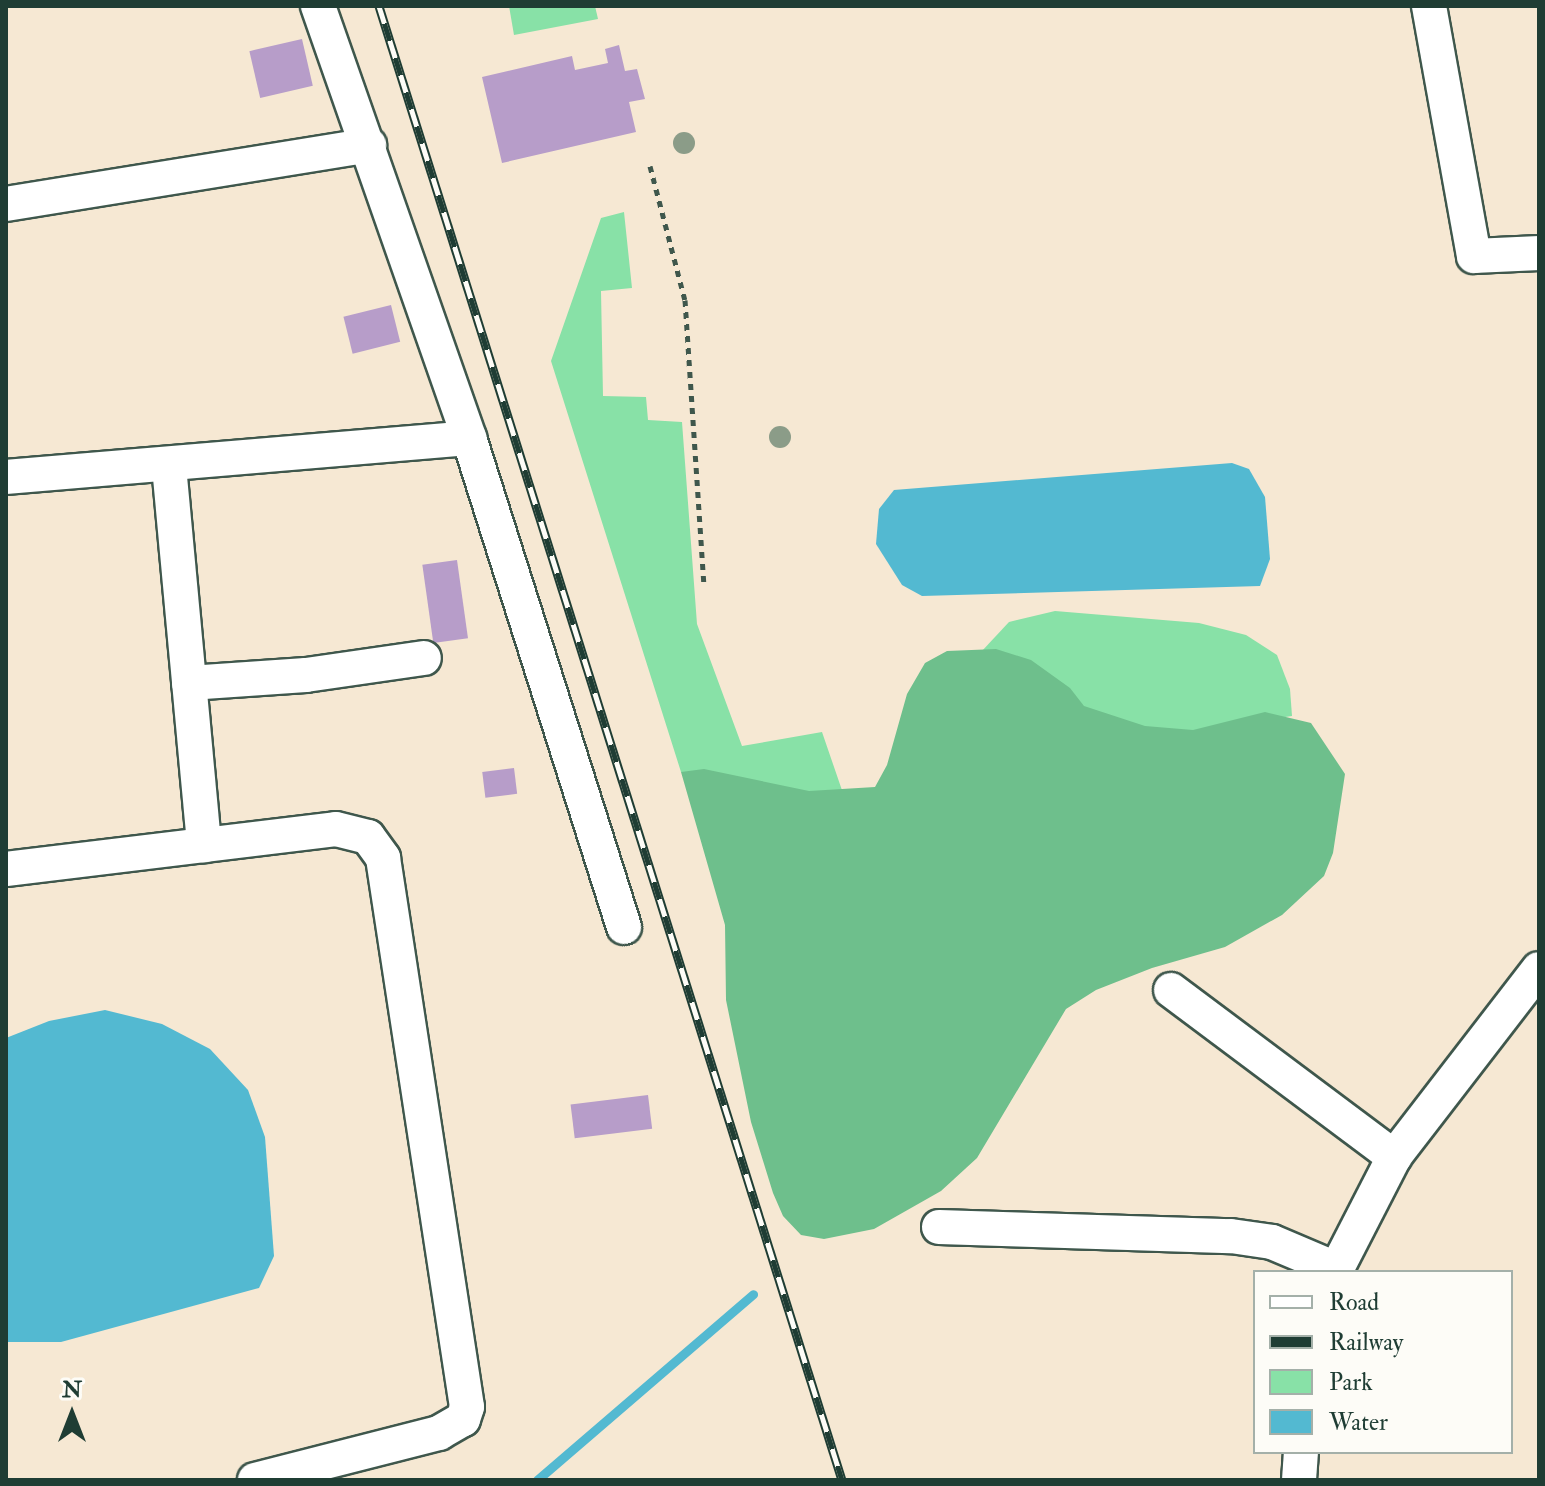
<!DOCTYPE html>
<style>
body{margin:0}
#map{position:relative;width:1545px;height:1486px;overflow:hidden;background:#f6e8d3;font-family:"IM FELL Double Pica",serif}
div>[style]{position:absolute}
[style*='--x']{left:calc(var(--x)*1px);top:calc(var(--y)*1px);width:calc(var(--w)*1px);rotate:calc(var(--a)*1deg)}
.green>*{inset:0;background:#88e1a7}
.forest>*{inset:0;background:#6ebf8c}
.water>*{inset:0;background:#53b9d1}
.stream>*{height:9px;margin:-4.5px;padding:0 4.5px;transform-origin:4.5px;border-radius:4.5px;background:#53b9d1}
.building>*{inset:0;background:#b79dc9;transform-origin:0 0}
.path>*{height:5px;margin-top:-2.5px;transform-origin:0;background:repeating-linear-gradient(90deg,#3f574c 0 6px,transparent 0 12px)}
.roads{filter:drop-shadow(2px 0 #3f574c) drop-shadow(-2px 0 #3f574c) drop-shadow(0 2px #3f574c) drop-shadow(0 -2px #3f574c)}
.minor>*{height:34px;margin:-17px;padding:0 17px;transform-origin:17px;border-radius:17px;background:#fff}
.rail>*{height:9px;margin-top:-4.5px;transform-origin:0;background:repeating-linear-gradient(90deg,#fdfcf7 0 18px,#1f3d34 0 36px);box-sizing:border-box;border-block:2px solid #1f3d34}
.trees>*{width:22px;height:22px;margin:-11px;border-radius:50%;background:#8b9c88}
span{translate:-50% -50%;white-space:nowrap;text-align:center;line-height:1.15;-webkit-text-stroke:6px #fdfcf7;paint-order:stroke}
.frame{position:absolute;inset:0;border:8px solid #1f3d34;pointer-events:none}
.legend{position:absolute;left:1253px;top:1270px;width:260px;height:184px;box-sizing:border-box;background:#fdfcf7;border:2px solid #a4b0a9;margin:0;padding:10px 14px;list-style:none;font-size:24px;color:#1f3d34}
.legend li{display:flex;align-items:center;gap:16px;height:40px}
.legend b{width:40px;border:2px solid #a4b0a9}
.north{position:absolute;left:32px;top:1374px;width:80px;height:80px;-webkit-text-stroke:6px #fdfcf7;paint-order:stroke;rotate:0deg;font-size:22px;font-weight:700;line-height:32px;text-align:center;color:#1f3d34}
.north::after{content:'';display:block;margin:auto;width:28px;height:36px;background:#1f3d34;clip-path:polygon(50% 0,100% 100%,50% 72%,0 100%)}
</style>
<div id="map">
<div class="green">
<i style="clip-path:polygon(509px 6px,595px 6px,598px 19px,514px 35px)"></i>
<i style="clip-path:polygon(624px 212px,632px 288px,601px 291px,603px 396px,646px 397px,648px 420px,682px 422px,697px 624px,742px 746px,822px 732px,845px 799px,681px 772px,551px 361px,601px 218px)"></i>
<i style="clip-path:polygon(1055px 611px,1199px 623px,1246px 635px,1277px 655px,1290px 689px,1292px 716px,1179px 733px,1141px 728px,1086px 708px,981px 652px,1009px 622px)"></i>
</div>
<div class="forest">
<i style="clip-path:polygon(996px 649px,1031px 660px,1070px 688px,1084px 706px,1145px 726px,1193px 730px,1265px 712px,1311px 723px,1345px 774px,1333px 853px,1324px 876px,1282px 915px,1225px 947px,1152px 968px,1096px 990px,1066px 1009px,977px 1158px,941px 1191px,874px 1229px,824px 1239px,801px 1235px,783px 1216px,773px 1193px,751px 1122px,726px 1000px,725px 925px,681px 772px,704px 769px,809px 791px,875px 787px,887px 765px,907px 694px,925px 663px,947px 651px)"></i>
</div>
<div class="water">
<i style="clip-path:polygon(1232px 463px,1249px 469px,1265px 497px,1270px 559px,1260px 586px,922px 596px,902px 585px,876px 544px,879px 509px,894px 490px)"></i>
<i style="clip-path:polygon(105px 1010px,162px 1024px,210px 1049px,248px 1090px,265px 1137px,274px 1256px,259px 1288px,61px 1342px,6px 1342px,6px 1038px,49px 1021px)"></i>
</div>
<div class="stream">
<i style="--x:537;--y:1480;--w:285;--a:-40.7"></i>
</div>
<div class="building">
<i style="left:302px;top:39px;width:48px;height:54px;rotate:77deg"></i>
<i style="clip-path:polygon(619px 45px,625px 71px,637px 69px,645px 99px,629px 102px,636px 132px,502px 163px,482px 77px,572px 56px,575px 70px,608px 63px,605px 49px)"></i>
<i style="left:391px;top:305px;width:38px;height:49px;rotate:76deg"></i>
<i style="left:457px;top:560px;width:79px;height:35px;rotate:82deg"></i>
<i style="left:514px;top:768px;width:26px;height:32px;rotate:83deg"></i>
<i style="left:648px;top:1095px;width:34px;height:78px;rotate:83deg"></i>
</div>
<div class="path">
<i style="--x:650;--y:166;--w:138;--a:75.4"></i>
<i style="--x:685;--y:300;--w:288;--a:86.2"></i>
</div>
<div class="roads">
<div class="minor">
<i style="--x:318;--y:6;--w:458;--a:70.7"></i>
<i style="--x:469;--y:438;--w:513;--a:72.41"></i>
<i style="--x:1429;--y:6;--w:254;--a:79.8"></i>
<i style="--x:1474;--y:256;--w:65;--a:-2.6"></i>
<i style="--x:6;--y:204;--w:368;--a:-9.2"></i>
<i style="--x:169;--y:466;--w:381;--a:84.7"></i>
<i style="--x:6;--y:477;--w:465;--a:-4.8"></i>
<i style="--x:189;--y:683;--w:117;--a:-3.9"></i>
<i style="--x:306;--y:675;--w:119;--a:-8.2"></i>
<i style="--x:6;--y:869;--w:332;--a:-6.9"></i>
<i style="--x:336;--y:829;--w:33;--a:14"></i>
<i style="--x:368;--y:837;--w:26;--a:54"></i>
<i style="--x:383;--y:858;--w:555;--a:81.3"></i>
<i style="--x:467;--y:1407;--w:13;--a:108"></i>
<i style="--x:463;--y:1419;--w:28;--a:150"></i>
<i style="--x:439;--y:1433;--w:190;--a:165.7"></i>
<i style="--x:1171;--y:990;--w:279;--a:36.8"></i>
<i style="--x:939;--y:1227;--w:292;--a:1.8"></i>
<i style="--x:1231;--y:1236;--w:41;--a:8.3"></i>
<i style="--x:1272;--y:1242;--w:69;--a:22.9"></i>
<i style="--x:1335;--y:1272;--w:129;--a:-62.8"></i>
<i style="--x:1394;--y:1157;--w:237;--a:-52.4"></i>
<i style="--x:1299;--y:1480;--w:28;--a:-86"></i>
</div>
</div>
<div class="rail">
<i style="--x:379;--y:6;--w:1545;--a:72.56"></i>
</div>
<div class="trees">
<i style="left:684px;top:143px"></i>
<i style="left:780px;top:437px"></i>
</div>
<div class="frame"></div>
<ul class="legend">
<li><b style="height:10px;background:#fff"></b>Road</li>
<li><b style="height:10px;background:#1f3d34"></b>Railway</li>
<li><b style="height:22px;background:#88e1a7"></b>Park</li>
<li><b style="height:22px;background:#53b9d1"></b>Water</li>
</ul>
<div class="north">N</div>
</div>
